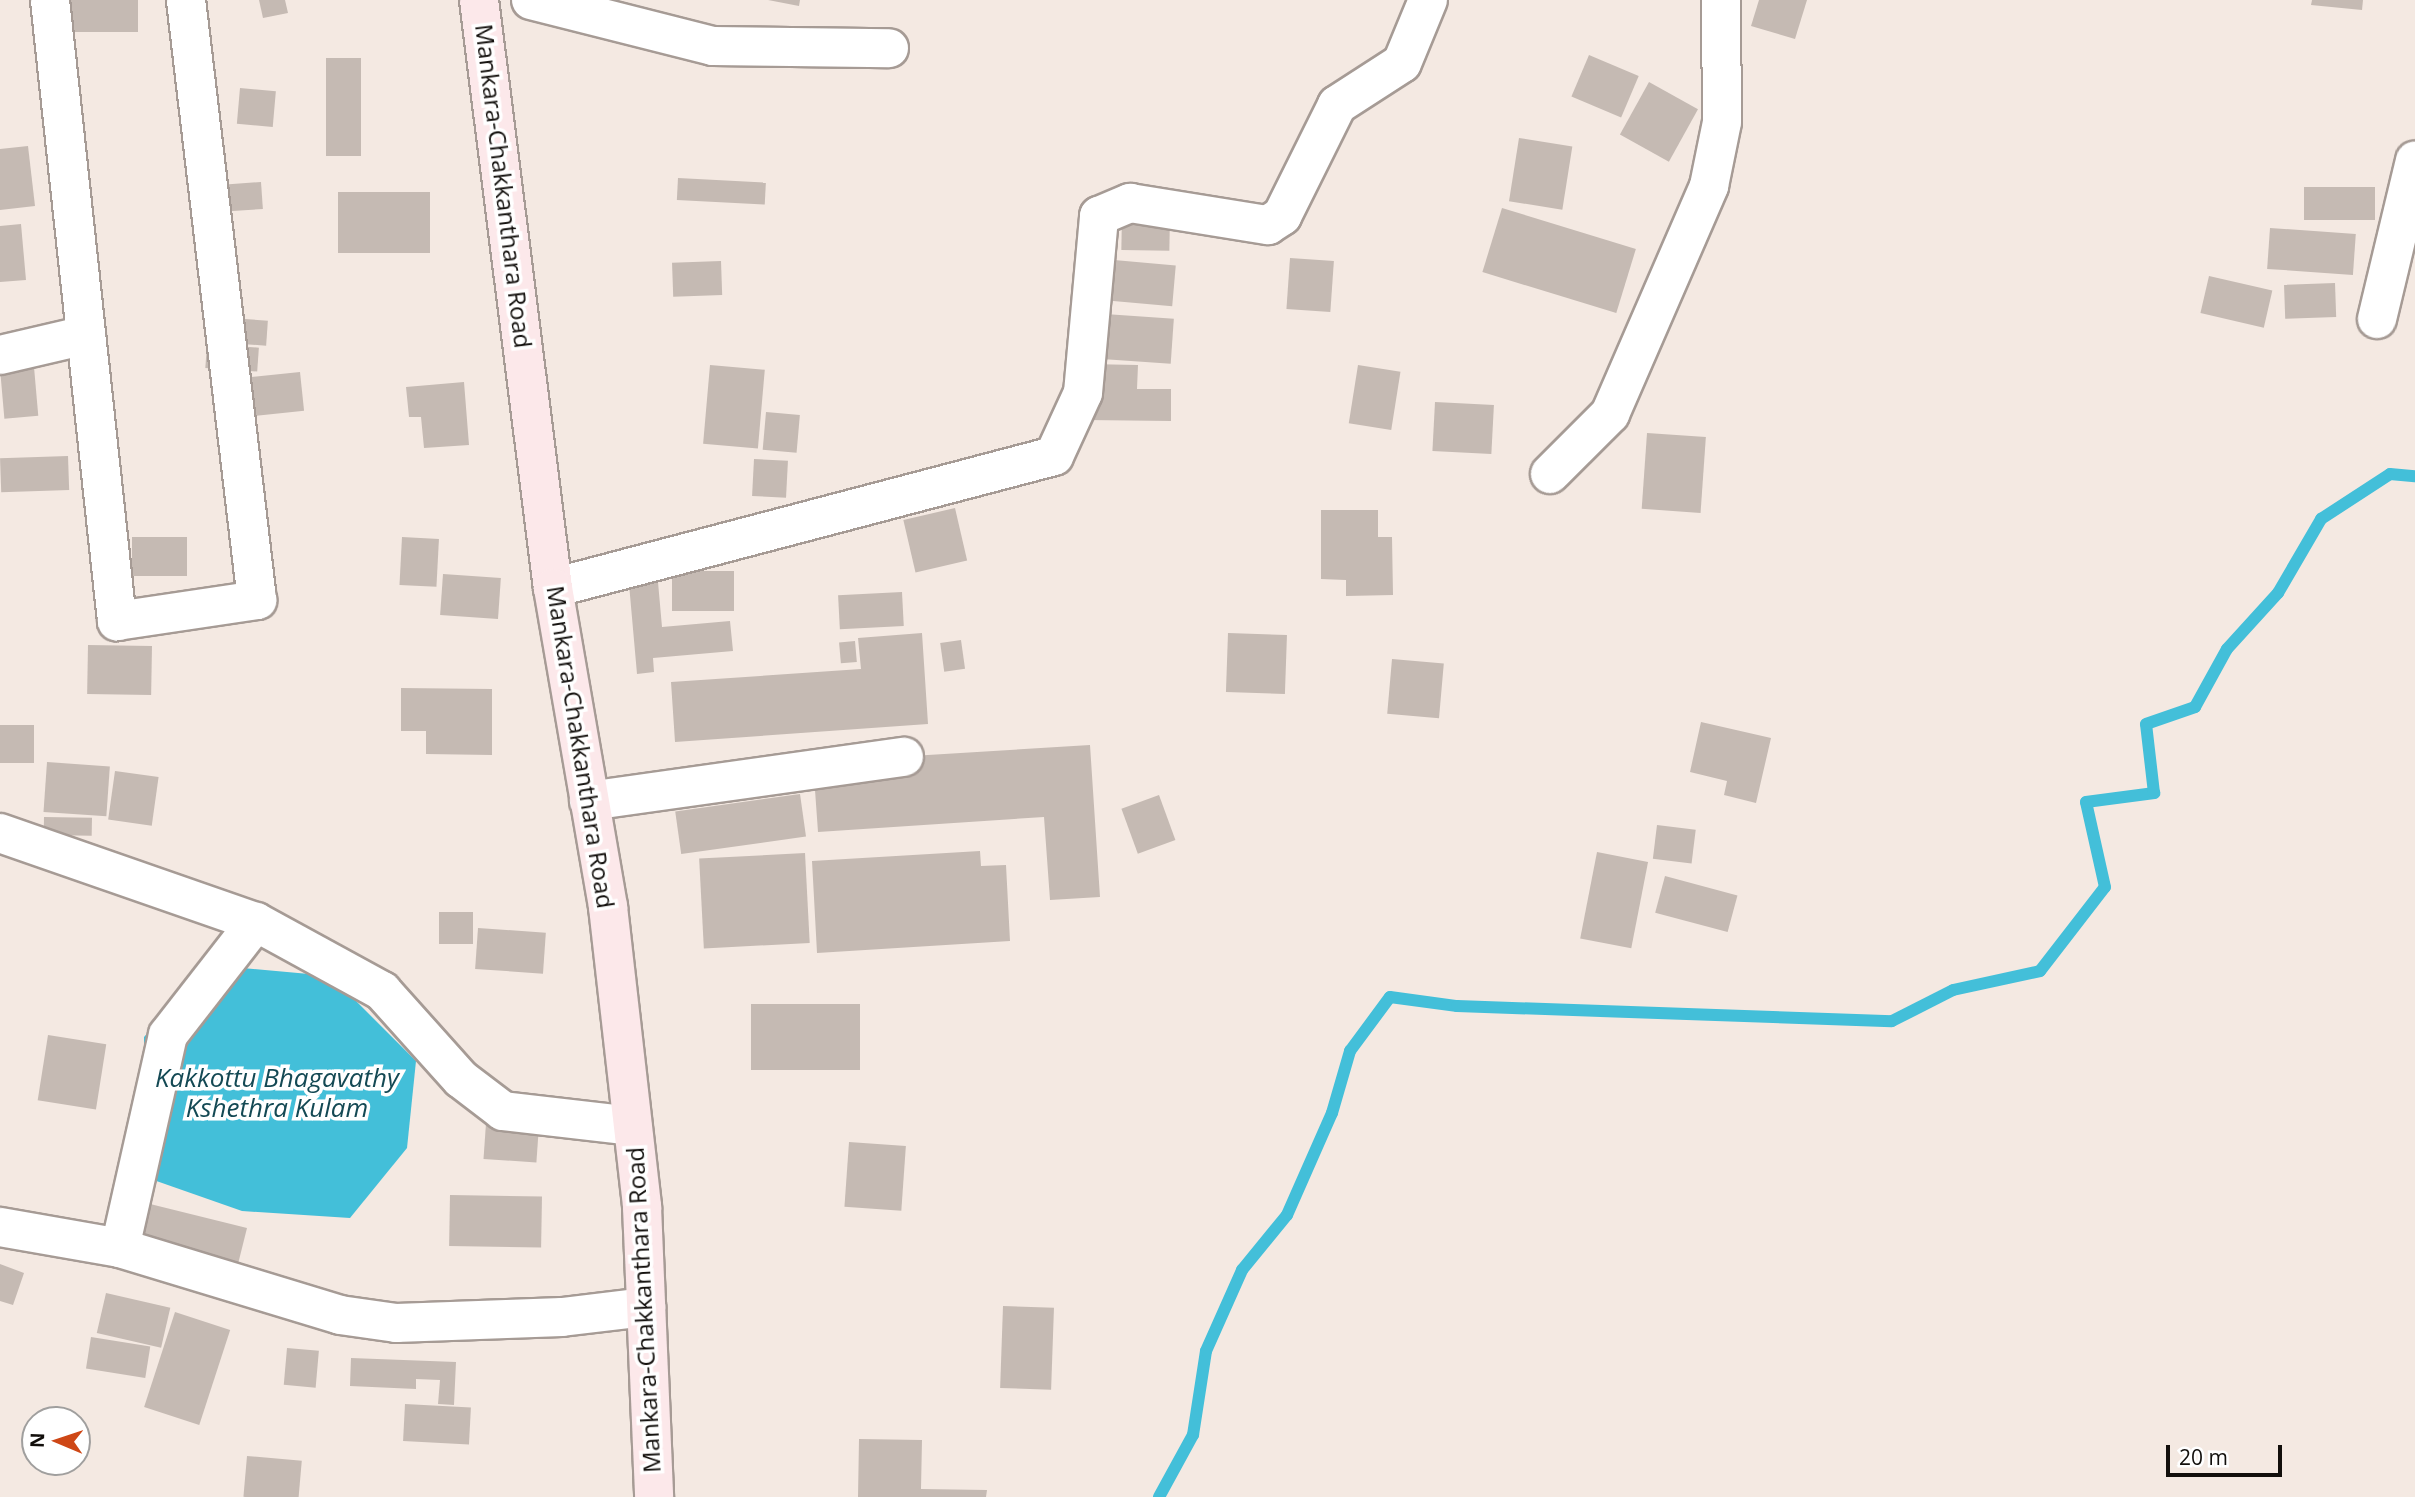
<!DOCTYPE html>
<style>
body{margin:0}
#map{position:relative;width:2415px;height:1497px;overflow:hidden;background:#f4e9e2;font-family:"Open Sans",sans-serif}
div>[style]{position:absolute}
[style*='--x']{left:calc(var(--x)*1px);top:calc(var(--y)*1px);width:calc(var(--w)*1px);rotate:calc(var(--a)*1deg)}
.water>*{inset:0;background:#43bfd9}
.stream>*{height:12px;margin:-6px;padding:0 6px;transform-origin:6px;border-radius:6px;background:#43bfd9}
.building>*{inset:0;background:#c5bab3;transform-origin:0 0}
.roads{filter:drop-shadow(2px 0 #a69b95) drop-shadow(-2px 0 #a69b95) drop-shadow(0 2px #a69b95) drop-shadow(0 -2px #a69b95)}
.street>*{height:38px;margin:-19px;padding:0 19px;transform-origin:19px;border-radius:19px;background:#fff}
.secondary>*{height:38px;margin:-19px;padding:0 19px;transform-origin:19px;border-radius:19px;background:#fce8ea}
span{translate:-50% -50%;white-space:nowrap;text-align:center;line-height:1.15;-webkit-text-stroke:7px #fff;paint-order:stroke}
.street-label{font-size:24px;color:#120f0c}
.water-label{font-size:26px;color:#144954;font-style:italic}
.north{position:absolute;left:21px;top:1406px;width:70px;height:70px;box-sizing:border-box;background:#fff;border:2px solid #a09f9e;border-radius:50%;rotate:272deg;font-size:19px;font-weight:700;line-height:28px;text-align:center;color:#120f0c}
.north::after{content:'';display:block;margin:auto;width:24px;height:32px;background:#ce4716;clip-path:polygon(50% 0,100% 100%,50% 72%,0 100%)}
.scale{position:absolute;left:2166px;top:1445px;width:116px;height:32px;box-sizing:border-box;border:4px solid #120f0c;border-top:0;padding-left:9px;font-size:21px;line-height:24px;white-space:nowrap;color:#120f0c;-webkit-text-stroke:5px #fff;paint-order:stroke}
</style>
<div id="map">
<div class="water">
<i style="clip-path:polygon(210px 965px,331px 976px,416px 1061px,407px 1148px,350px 1218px,242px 1211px,145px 1177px,144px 1037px)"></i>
</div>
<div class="stream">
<i style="--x:1159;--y:1497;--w:71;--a:-61.3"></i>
<i style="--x:1193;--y:1435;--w:85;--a:-81.2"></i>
<i style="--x:1206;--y:1351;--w:89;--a:-66"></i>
<i style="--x:1242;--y:1270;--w:71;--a:-50.7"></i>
<i style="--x:1287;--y:1215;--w:111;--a:-66.2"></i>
<i style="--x:1332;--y:1113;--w:65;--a:-73.8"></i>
<i style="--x:1350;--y:1051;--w:67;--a:-53.5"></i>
<i style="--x:1390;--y:997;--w:68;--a:7.7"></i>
<i style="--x:1457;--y:1006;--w:435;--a:2"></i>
<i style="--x:1892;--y:1021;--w:68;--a:-26.9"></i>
<i style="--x:1953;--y:990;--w:89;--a:-12.3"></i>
<i style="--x:2040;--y:971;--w:106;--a:-52.3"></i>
<i style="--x:2105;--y:887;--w:87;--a:-102.6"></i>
<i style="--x:2086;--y:802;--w:69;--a:-7.5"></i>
<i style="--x:2154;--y:793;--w:69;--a:-96.6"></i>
<i style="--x:2146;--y:724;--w:52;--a:-19.1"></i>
<i style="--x:2195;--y:707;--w:66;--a:-61.1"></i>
<i style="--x:2227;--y:649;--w:76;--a:-47.7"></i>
<i style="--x:2278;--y:593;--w:86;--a:-59.8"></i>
<i style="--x:2321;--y:519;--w:82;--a:-33.1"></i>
<i style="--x:2390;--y:474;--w:25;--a:5"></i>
</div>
<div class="building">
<i style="left:67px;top:0;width:71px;height:32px"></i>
<i style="clip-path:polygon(259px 0,285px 0,288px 13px,263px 18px)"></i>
<i style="clip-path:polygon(768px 0,800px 0,799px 6px)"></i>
<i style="clip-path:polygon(1759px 0,1807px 0,1795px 39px,1751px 26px)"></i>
<i style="clip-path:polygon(2312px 0,2363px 0,2362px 10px,2311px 5px)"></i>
<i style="left:1589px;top:55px;width:54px;height:45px;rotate:23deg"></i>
<i style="left:326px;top:58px;width:35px;height:98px"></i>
<i style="left:1649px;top:82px;width:56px;height:60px;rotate:29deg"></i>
<i style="left:240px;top:88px;width:36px;height:36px;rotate:5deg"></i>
<i style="left:1519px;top:138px;width:54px;height:64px;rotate:9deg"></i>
<i style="clip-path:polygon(28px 146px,35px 206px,0 210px,0 149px)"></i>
<i style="left:678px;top:178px;width:88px;height:22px;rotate:3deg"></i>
<i style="left:261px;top:182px;width:27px;height:42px;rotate:86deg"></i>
<i style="left:2304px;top:187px;width:71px;height:33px"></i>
<i style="left:338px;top:192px;width:92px;height:61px"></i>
<i style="left:1502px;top:208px;width:140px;height:67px;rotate:17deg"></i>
<i style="left:1122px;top:213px;width:48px;height:37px;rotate:1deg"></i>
<i style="clip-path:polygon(21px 224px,26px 280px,0 282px,0 226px)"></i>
<i style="left:2270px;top:228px;width:86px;height:41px;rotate:4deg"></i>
<i style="left:1290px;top:258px;width:44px;height:51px;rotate:4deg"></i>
<i style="left:1114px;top:260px;width:62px;height:41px;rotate:5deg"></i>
<i style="left:721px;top:261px;width:34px;height:49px;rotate:88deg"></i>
<i style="left:2209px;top:276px;width:65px;height:38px;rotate:13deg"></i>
<i style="left:2335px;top:283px;width:34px;height:51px;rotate:88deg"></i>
<i style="left:1105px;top:314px;width:69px;height:45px;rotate:4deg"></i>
<i style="left:215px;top:317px;width:53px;height:25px;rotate:4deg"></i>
<i style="left:207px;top:344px;width:52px;height:24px;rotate:4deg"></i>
<i style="clip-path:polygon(1087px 364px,1138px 365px,1137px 389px,1171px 389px,1171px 421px,1086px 420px)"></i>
<i style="left:710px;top:365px;width:55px;height:79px;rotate:5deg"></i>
<i style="left:1358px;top:365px;width:43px;height:59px;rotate:9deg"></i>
<i style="left:34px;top:367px;width:49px;height:34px;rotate:85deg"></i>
<i style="left:300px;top:372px;width:39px;height:76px;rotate:84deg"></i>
<i style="clip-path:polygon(464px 382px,469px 445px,424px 448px,421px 417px,409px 417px,406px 387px)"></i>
<i style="left:1435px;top:402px;width:59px;height:49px;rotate:3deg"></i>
<i style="left:766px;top:412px;width:34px;height:38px;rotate:5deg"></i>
<i style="left:1647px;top:433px;width:59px;height:76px;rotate:4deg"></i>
<i style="left:68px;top:456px;width:34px;height:68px;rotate:88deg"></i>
<i style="left:754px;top:459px;width:34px;height:37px;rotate:3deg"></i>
<i style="left:955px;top:508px;width:54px;height:53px;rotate:77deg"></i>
<i style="clip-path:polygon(1321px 510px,1378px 510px,1378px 537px,1392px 537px,1393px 595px,1346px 596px,1346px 580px,1321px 579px)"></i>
<i style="left:187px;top:537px;width:39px;height:55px;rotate:90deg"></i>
<i style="left:402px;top:537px;width:37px;height:48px;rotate:3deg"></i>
<i style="left:672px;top:571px;width:62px;height:40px"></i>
<i style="left:443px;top:574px;width:58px;height:41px;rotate:4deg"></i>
<i style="clip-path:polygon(658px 582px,662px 627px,730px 621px,733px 651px,653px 658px,654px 672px,637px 674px,629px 584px)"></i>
<i style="left:902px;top:592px;width:34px;height:64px;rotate:87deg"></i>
<i style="clip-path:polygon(922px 633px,928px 724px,675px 742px,671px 682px,861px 669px,858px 638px)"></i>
<i style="left:1228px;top:633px;width:59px;height:59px;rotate:2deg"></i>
<i style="left:961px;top:640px;width:29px;height:21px;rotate:82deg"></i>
<i style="left:855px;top:641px;width:21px;height:16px;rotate:85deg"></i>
<i style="left:88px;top:645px;width:64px;height:49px;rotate:1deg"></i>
<i style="left:1392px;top:659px;width:52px;height:55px;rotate:5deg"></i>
<i style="clip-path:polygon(401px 688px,492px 689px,492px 755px,426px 754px,426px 731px,401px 731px)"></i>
<i style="clip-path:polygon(1701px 722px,1771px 738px,1756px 803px,1724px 795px,1727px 781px,1690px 772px)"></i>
<i style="left:0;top:725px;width:34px;height:38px"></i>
<i style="clip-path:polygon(1090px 745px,1100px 897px,1050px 900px,1044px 817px,818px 832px,813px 762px)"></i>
<i style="left:47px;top:762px;width:63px;height:50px;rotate:4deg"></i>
<i style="left:115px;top:771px;width:44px;height:49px;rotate:8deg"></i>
<i style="left:800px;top:794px;width:43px;height:126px;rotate:82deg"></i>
<i style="left:1159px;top:795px;width:48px;height:40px;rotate:70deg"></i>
<i style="left:44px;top:817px;width:48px;height:18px;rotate:1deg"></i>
<i style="left:1657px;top:825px;width:39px;height:34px;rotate:7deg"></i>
<i style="clip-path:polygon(980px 851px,981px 866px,1006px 865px,1010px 941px,817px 953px,812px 861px)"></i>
<i style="left:1597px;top:852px;width:52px;height:88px;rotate:11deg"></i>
<i style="left:805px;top:853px;width:90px;height:106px;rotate:87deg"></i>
<i style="left:1665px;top:876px;width:75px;height:38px;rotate:15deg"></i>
<i style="left:473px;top:912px;width:32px;height:34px;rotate:90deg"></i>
<i style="left:478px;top:928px;width:68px;height:41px;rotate:4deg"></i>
<i style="left:751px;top:1004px;width:109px;height:66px"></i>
<i style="left:48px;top:1035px;width:59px;height:66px;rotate:9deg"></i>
<i style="left:487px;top:1109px;width:53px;height:50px;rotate:4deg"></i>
<i style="left:849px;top:1142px;width:57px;height:65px;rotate:4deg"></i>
<i style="left:450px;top:1195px;width:92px;height:51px;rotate:1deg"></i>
<i style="clip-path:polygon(134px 1200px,247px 1228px,235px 1276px,124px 1240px)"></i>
<i style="clip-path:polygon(0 1264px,24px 1273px,13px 1305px,0 1301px)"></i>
<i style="left:106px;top:1293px;width:66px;height:41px;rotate:13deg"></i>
<i style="left:1003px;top:1306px;width:51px;height:82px;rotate:2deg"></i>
<i style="left:175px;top:1312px;width:58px;height:100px;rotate:18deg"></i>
<i style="left:91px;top:1337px;width:60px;height:32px;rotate:9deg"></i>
<i style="left:287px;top:1348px;width:32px;height:37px;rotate:5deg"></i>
<i style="clip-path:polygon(351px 1358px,456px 1362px,454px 1405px,438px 1404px,440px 1380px,416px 1379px,416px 1389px,350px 1386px)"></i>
<i style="left:405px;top:1404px;width:66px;height:37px;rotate:3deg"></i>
<i style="clip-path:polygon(859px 1439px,922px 1440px,921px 1489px,987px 1490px,986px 1497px,858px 1497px)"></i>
<i style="left:247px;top:1456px;width:55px;height:41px;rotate:5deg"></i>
</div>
<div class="roads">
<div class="street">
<i style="--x:50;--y:0;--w:625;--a:83.84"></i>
<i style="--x:117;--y:621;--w:142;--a:-8.5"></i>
<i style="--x:257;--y:600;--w:604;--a:-96.75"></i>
<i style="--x:531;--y:0;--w:188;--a:14.2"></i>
<i style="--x:713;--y:46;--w:176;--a:0.7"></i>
<i style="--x:2377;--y:319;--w:163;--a:-76.5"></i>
<i style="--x:0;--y:355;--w:88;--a:-13.1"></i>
<i style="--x:1550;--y:474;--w:85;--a:-45"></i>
<i style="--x:1610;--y:414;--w:249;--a:-66.5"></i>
<i style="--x:1709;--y:186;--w:65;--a:-78.5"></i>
<i style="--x:1722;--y:122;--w:122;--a:-90.5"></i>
<i style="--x:553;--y:588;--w:518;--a:-14.76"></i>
<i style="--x:1054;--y:456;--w:69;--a:-65.3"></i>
<i style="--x:1083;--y:393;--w:178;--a:-84.8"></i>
<i style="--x:1099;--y:216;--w:34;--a:-23"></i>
<i style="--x:1130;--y:203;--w:140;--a:9.1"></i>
<i style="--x:1268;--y:225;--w:17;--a:-33"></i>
<i style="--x:1282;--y:216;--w:124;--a:-63.6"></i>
<i style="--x:1337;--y:105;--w:77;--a:-32.9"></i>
<i style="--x:1402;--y:63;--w:68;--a:-67.6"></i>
<i style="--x:589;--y:801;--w:318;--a:-8"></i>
<i style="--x:0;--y:833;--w:271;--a:19.2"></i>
<i style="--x:256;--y:922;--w:144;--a:28.7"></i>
<i style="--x:382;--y:991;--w:118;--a:48.1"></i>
<i style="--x:461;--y:1079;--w:53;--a:37.3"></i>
<i style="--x:503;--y:1111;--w:130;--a:6.6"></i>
<i style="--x:0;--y:1227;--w:122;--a:9.9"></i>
<i style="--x:120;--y:1248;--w:230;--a:16.9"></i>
<i style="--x:340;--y:1315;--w:57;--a:8.1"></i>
<i style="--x:396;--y:1323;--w:166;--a:-2.1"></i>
<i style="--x:562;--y:1317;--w:85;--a:-6.8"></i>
<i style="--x:120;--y:1248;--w:218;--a:-77.3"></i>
<i style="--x:168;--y:1035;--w:143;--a:-52.1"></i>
</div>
<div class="secondary">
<i style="--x:479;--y:0;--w:593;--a:82.83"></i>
<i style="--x:553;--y:588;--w:324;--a:80.2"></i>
<i style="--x:608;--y:907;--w:302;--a:83.5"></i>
<i style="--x:642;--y:1207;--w:290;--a:87.6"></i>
</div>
</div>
<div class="street-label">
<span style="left:504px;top:186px;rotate:83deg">Mankara-Chakkanthara Road</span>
<span style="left:581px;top:747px;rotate:81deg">Mankara-Chakkanthara Road</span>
<span style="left:643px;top:1310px;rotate:-93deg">Mankara-Chakkanthara Road</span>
</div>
<div class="water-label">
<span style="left:277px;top:1093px">Kakkottu Bhagavathy<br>Kshethra Kulam</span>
</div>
<div class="north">N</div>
<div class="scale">20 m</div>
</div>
